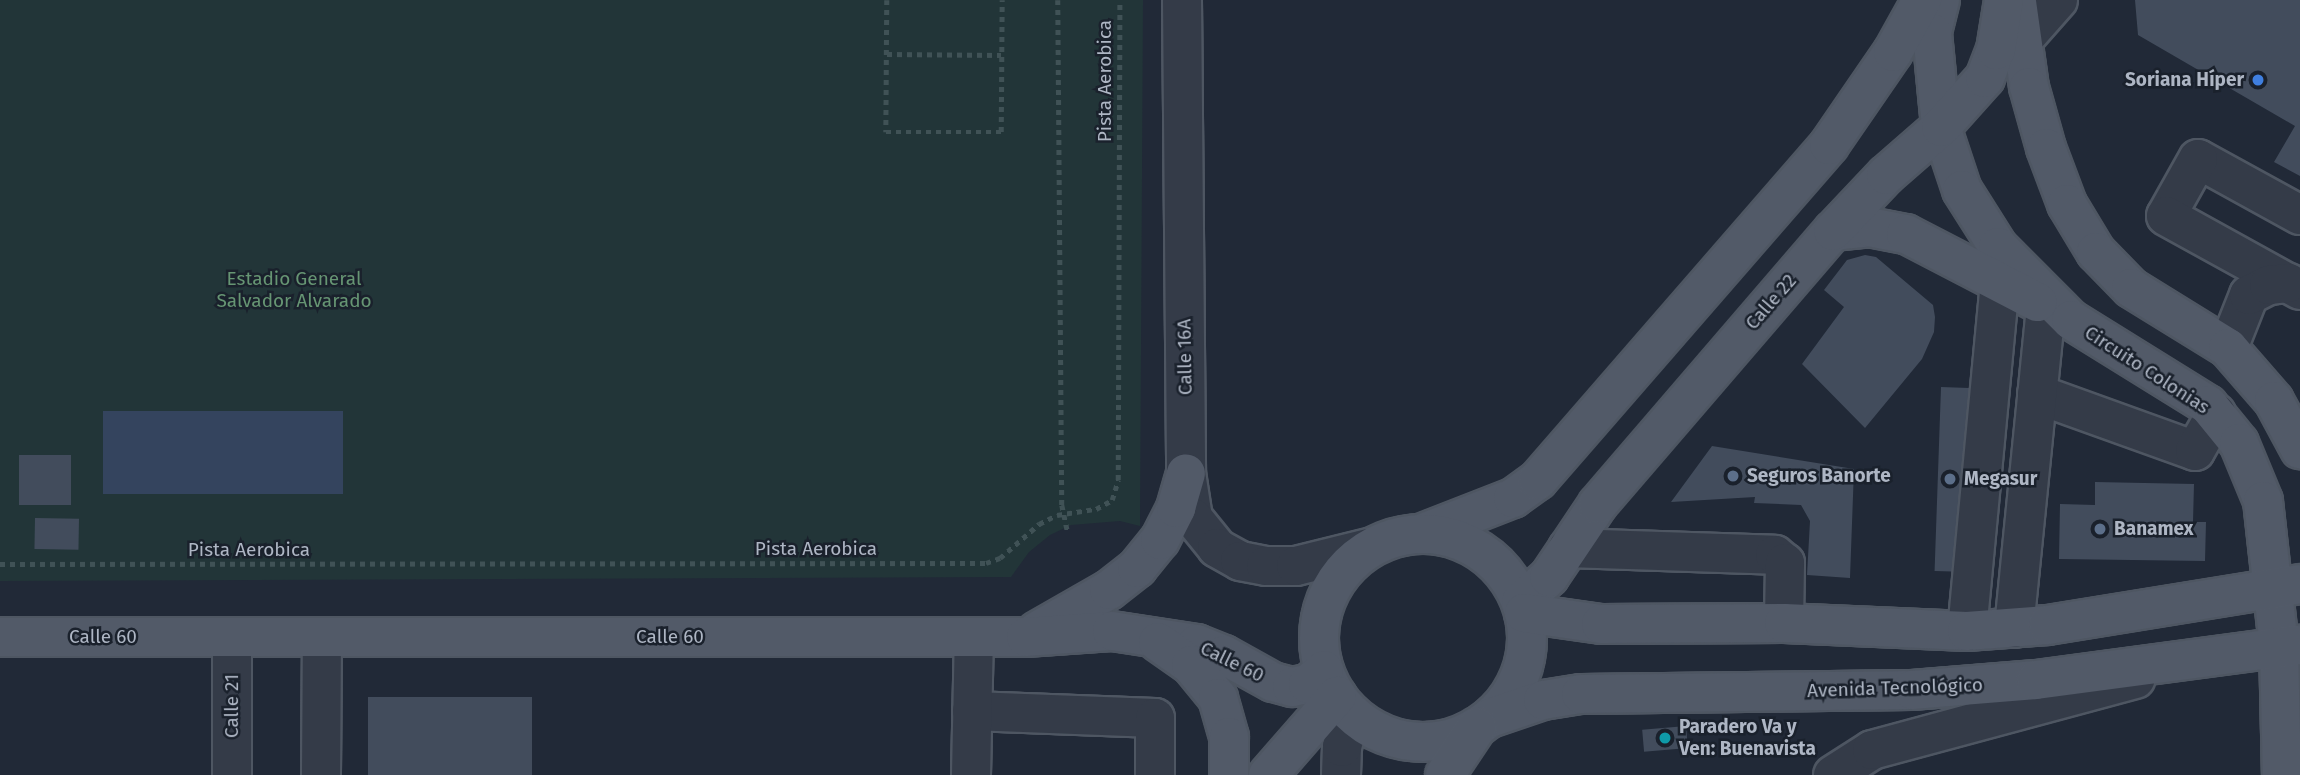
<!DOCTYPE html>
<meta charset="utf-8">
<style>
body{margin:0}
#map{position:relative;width:2300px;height:775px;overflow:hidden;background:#212937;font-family:"Fira Sans",sans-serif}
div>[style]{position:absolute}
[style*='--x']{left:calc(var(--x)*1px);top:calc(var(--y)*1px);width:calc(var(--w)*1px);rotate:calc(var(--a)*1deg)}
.green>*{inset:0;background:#223538}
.water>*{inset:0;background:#34445e;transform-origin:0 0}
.building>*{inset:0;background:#424c5c;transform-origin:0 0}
.path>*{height:4.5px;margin-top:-2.25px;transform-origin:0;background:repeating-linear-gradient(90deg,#405256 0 5px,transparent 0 10px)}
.roads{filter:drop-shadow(2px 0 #4e5662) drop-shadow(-2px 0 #4e5662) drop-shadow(0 2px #4e5662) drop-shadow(0 -2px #4e5662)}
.minor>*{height:38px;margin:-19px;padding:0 19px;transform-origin:19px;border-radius:19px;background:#343b48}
.major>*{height:38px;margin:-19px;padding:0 19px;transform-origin:19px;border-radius:19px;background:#525a68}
.major>.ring{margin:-19px;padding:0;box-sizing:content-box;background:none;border:38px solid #525a68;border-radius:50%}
.dots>*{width:19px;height:19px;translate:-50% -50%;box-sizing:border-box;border:4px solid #1a212c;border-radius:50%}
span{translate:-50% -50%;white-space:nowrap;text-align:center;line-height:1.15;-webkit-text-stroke:5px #1a212c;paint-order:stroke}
.poi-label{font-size:19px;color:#aeb6c4;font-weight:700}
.right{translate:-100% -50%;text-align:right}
.left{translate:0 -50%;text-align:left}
.street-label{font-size:19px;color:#aeb6c4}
.park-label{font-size:19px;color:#669573}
</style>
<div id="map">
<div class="green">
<i style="clip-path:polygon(0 0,1143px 0,1140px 526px,1120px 521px,1071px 525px,1050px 535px,1029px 552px,1011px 577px,0 581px)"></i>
</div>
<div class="water">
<i style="left:103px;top:411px;width:240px;height:83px"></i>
</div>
<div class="building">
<i style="clip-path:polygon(2135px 0,2300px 0,2300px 176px,2274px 162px,2295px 126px,2138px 35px)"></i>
<i style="clip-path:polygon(1865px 255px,1876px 257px,1933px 305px,1935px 317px,1934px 332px,1922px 359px,1865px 428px,1802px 364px,1844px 307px,1824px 290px,1847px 260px)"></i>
<i style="left:1941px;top:387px;width:35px;height:184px;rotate:2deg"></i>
<i style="clip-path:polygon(1712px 446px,1854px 469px,1850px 578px,1807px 575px,1810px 521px,1801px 505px,1754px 503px,1755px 497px,1671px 502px)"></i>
<i style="left:71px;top:455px;width:50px;height:52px;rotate:90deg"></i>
<i style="clip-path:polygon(2095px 482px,2194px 484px,2193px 522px,2206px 522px,2205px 561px,2059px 559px,2060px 504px,2095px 505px)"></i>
<i style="left:35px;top:518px;width:44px;height:31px;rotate:1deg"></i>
<i style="left:368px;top:697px;width:164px;height:78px"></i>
<i style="left:1686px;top:726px;width:22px;height:44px;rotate:85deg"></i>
</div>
<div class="path">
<i style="--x:887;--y:0;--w:132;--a:90.4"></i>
<i style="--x:886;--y:132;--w:115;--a:0"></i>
<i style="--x:1001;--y:132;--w:132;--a:-89.6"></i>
<i style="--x:1058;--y:0;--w:505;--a:89.55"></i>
<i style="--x:1062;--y:505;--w:29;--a:78"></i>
<i style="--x:887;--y:54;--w:114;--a:0.5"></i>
<i style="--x:0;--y:564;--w:986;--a:-0.06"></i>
<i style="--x:986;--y:563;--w:15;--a:-20"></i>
<i style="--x:1000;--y:558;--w:52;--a:-41.1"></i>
<i style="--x:1039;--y:524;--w:20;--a:-27"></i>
<i style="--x:1057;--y:515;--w:39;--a:-9"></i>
<i style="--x:1096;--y:509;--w:18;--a:-29"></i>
<i style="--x:1112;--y:500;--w:21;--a:-73"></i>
<i style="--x:1118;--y:480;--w:480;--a:-89.8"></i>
</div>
<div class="roads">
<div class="minor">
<i style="--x:1182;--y:0;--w:473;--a:89.5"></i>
<i style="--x:1186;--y:473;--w:46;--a:81.2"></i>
<i style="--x:1193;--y:518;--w:38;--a:51"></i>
<i style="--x:1217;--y:548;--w:26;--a:29"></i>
<i style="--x:1240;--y:561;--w:26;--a:11"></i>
<i style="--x:1266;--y:566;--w:30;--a:0"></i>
<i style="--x:1296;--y:566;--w:75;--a:-13.9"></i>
<i style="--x:2021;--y:42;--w:56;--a:-48.6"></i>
<i style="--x:2300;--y:215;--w:116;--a:-151.2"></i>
<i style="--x:2198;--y:159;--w:65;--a:119.3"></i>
<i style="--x:2166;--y:216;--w:153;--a:28.9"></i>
<i style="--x:2228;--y:348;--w:57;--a:-68.4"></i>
<i style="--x:2249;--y:295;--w:22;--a:-27"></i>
<i style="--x:2269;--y:285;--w:20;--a:-6"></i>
<i style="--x:2037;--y:394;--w:168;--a:19.8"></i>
<i style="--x:2195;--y:451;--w:43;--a:-60.4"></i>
<i style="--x:1568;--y:548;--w:207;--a:1.9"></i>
<i style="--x:1775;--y:555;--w:13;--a:39"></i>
<i style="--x:1785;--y:563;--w:60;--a:91"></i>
<i style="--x:2014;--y:628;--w:323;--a:-84.3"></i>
<i style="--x:1967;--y:631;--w:350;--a:-84.6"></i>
<i style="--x:232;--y:637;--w:138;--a:90"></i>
<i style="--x:972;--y:711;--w:183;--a:2.2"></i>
<i style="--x:1155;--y:718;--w:57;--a:90"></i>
<i style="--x:321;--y:775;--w:138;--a:-89.6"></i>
<i style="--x:971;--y:775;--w:138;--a:-88.8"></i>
<i style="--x:1341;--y:775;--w:28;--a:-88"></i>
<i style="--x:1342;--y:747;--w:34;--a:-75"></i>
<i style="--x:1833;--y:775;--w:46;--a:-32.7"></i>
<i style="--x:1872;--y:750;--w:273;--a:-15.1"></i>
</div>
<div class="major">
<i style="--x:1940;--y:0;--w:34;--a:104"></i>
<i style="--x:1932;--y:33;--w:94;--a:84.5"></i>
<i style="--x:1941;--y:127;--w:66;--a:71.6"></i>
<i style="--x:1962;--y:190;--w:67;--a:57.7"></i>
<i style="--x:1998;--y:247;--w:103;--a:45"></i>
<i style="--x:2071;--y:320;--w:161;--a:31.8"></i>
<i style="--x:2208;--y:405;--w:49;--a:50.8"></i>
<i style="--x:2239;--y:443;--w:63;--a:67.5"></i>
<i style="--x:2263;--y:501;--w:147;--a:83.7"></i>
<i style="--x:2279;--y:647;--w:128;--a:88.7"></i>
<i style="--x:2017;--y:2;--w:86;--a:82"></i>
<i style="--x:2029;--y:87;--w:63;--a:74.4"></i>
<i style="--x:2046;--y:148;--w:60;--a:69.4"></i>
<i style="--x:2067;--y:204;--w:56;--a:58.9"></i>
<i style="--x:2096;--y:252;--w:50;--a:45.8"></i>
<i style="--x:2131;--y:288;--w:114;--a:31.7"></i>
<i style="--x:2228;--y:348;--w:70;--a:49"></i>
<i style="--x:2274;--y:401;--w:55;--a:61.6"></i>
<i style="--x:1833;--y:231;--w:36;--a:-6"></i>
<i style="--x:1869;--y:227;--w:38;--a:11"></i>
<i style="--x:1906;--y:234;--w:148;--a:27.4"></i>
<i style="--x:1423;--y:533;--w:97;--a:-21.3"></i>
<i style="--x:1513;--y:498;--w:31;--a:-36"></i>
<i style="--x:1538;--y:480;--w:444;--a:-49"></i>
<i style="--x:1829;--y:145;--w:113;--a:-55.5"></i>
<i style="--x:1893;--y:52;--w:60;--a:-60.9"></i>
<i class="ring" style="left:1319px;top:534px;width:170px;height:170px"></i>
<i style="--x:1521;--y:602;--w:38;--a:-42"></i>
<i style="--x:1549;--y:577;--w:88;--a:-56.1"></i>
<i style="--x:1598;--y:504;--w:360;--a:-49.3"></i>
<i style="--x:1833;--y:231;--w:77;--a:-46.6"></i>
<i style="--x:1886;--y:175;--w:73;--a:-41.1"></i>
<i style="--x:1941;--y:127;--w:66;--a:-48.1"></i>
<i style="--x:1985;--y:78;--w:30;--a:-69"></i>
<i style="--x:1996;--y:50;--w:51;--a:-80.9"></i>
<i style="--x:1524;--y:613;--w:78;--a:8.1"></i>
<i style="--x:1601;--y:624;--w:183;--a:-0.3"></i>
<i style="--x:1784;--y:623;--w:183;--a:2.5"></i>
<i style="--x:1967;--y:631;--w:81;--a:-4.2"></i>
<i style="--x:2048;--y:625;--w:255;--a:-9.2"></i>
<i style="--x:1037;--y:631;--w:83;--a:-29.7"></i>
<i style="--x:1109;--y:590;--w:36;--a:-38"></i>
<i style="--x:1137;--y:568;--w:36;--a:-51"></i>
<i style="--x:1160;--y:540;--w:36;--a:-63"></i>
<i style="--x:1176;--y:508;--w:36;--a:-74"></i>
<i style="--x:0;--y:637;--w:1026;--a:0"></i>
<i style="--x:1026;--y:637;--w:86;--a:-4"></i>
<i style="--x:1112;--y:631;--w:86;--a:8.7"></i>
<i style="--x:1197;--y:644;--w:29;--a:22"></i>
<i style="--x:1224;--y:655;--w:56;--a:28.9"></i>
<i style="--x:1273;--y:682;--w:20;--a:15"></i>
<i style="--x:1292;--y:687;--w:16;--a:-11"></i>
<i style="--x:1308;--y:684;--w:21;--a:-41"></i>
<i style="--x:1158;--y:642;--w:40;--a:34.9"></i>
<i style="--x:1191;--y:665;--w:43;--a:50.7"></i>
<i style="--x:1218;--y:698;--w:41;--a:74.2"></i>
<i style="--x:1229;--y:737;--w:38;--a:90"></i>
<i style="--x:1490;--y:718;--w:56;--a:-18.8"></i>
<i style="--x:1543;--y:700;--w:38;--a:-9"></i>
<i style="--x:1581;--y:694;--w:331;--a:-0.7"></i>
<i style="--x:1912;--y:690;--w:124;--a:-4.6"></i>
<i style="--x:2036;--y:680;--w:266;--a:-7.6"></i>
<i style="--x:1268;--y:775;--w:105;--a:-48.9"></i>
<i style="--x:1445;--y:775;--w:58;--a:-56.3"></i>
</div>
</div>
<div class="dots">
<i style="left:2258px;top:80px;background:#3f7fe0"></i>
<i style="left:1733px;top:476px;background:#5c6f8a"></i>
<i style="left:1950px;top:479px;background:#5c6f8a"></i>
<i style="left:2100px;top:529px;background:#5c6f8a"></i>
<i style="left:1665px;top:738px;background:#0f9aa8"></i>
</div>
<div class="poi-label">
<span class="right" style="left:2244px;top:80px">Soriana Híper</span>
<span class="left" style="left:1747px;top:476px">Seguros Banorte</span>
<span class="left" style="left:1964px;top:479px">Megasur</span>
<span class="left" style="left:2114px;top:529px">Banamex</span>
<span class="left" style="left:1679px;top:738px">Paradero Va y<br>Ven: Buenavista</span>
</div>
<div class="street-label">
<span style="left:1105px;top:81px;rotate:-90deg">Pista Aerobica</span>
<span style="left:1771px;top:302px;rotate:-49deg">Calle 22</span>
<span style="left:1185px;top:357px;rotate:-91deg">Calle 16A</span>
<span style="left:2147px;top:370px;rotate:33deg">Circuito Colonias</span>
<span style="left:816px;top:549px">Pista Aerobica</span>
<span style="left:249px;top:550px">Pista Aerobica</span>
<span style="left:103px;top:637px">Calle 60</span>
<span style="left:670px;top:637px">Calle 60</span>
<span style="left:1232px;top:662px;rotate:26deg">Calle 60</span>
<span style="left:1895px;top:688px;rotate:-2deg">Avenida Tecnológico</span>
<span style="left:232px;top:706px;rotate:-90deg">Calle 21</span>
</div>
<div class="park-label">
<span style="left:294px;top:290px">Estadio General<br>Salvador Alvarado</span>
</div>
</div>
